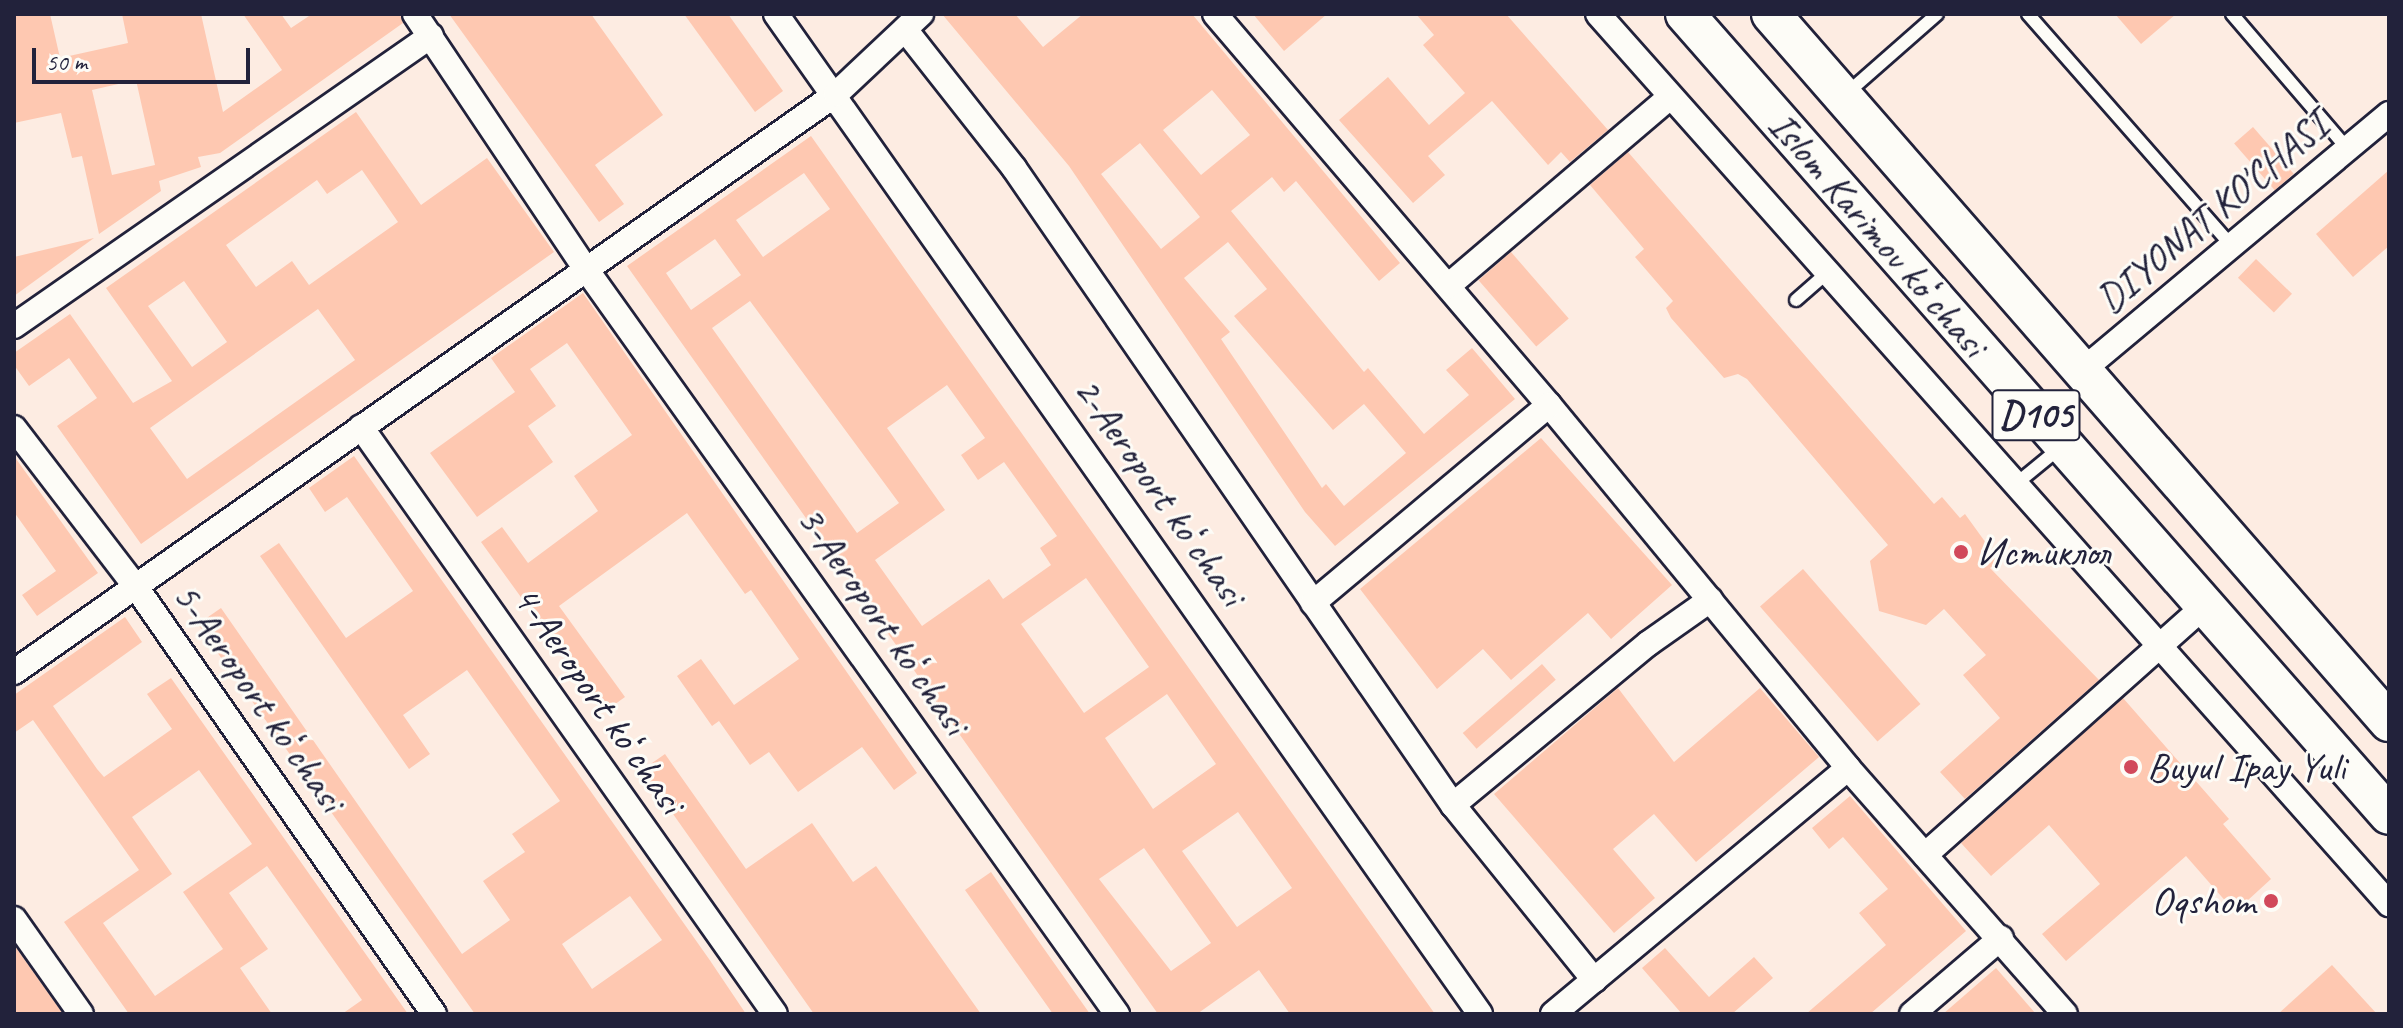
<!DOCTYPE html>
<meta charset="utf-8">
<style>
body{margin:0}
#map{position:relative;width:2403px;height:1028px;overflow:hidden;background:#fdece2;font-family:Caveat,sans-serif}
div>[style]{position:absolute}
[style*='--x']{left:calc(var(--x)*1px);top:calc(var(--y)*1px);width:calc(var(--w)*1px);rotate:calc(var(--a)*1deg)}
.building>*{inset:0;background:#fec8b1;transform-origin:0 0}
.roads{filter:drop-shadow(2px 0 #22223b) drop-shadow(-2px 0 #22223b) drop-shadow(0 2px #22223b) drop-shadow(0 -2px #22223b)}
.service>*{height:12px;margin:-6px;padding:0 6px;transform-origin:6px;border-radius:6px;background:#fdfcf7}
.minor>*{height:24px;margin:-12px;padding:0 12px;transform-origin:12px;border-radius:12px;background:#fdfcf7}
.trunk>*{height:38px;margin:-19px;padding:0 19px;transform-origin:19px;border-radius:19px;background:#fdfcf7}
.dots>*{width:22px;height:22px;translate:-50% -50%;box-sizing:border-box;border:4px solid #fdfcf7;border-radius:50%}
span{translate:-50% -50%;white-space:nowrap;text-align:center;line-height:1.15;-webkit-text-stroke:6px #fdfcf7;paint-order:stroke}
.shield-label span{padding:2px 6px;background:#fdfcf7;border:2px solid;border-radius:6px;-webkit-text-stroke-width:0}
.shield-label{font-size:38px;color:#22223b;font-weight:700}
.street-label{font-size:40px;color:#22223b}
.poi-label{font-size:40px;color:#22223b}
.left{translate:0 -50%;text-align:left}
.right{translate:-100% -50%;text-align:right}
.frame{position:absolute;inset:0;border:16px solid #22223b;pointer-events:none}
.scale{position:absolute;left:32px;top:48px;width:218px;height:36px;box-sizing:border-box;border:4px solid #22223b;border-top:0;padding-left:10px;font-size:24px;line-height:28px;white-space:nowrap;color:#22223b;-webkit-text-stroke:6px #fdfcf7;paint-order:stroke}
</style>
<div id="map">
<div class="building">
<i style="clip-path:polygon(evenodd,14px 14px,50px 14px,60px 58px,128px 43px,122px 14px,201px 14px,223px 112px,282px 70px,243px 14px,281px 14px,291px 28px,312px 14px,400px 14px,403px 23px,220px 153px,198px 157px,201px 167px,159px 181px,161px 191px,99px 234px,82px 156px,72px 158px,61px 113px,14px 123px,14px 14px,136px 80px,155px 165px,112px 175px,92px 90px,136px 80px)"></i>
<i style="clip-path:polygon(449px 14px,591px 14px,663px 115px,595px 165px,624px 204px,599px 222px)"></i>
<i style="clip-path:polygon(684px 14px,728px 14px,783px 91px,755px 112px)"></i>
<i style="clip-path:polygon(evenodd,942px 14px,1015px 14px,1043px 47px,1083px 14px,1192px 14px,1400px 263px,1379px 281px,1296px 181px,1284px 192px,1272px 177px,1231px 211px,1364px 372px,1368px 368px,1424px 434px,1469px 395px,1446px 370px,1472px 348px,1515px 399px,1335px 546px,1305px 512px,1069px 166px,942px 14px,1212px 90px,1250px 135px,1201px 175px,1163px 130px,1212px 90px,942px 14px,1140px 143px,1200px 217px,1161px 249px,1101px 174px,1140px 143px,942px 14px,1228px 242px,1267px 289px,1234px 316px,1333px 430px,1364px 404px,1406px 453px,1344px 506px,1326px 484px,1322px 488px,1221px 339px,1230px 332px,1184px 278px,1228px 242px)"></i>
<i style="clip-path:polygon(1253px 14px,1327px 14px,1284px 51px)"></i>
<i style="clip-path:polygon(1416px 14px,1506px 14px,1608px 130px,1570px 162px,1561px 152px,1548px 165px,1492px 101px,1428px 156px,1445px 175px,1413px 203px,1339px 120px,1388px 77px,1429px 125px,1465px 93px,1423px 45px,1434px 35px)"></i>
<i style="clip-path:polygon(2115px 14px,2176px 14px,2141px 44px)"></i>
<i style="clip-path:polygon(evenodd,356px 112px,421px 205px,487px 158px,554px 252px,141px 544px,57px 426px,97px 398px,69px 358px,29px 386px,14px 365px,14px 353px,70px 314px,133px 403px,172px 381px,106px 288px,356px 112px,362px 170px,398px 222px,309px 285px,292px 261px,256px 287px,226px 245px,317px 180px,327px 194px,362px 170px,356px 112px,184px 281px,227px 342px,192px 367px,148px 306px,184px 281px,356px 112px,318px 309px,355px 360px,187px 479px,150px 428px,318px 309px)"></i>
<i style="left:2253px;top:127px;width:62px;height:25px;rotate:49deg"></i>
<i style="clip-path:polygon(evenodd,811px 136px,904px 268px,1435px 1014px,1290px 1014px,1259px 970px,1197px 1014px,1158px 1014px,1075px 897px,627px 266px,811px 136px,804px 173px,830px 209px,763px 257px,736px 220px,804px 173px,811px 136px,715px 239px,741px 275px,691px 310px,666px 273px,715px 239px,811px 136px,750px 301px,899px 503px,857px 533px,712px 328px,750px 301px,811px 136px,947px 385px,985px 438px,961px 455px,978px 480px,1004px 462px,1057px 536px,1040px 548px,1051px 565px,1003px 599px,989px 579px,922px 626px,875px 560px,945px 510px,887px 428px,947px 385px,811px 136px,1086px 578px,1149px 667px,1084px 713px,1021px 624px,1086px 578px,811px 136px,1167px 694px,1216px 764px,1153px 809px,1105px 738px,1167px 694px,811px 136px,1238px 812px,1292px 888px,1237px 927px,1182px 851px,1238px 812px,811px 136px,1144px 848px,1211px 943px,1171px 971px,1099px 879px,1144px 848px)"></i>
<i style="clip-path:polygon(1628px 152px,1934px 504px,1942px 497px,1960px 518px,1965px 514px,1999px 561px,1990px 568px,2099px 680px,1965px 799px,1940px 772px,2000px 718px,1963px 675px,1986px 655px,1944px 609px,1926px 625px,1879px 611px,1870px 561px,1888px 545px,1747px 379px,1738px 374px,1724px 378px,1671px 318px,1666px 308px,1673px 301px,1635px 257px,1644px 249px,1590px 185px)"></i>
<i style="clip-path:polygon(2389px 170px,2389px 246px,2353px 277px,2316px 234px)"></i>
<i style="clip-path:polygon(94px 238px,14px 296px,14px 257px)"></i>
<i style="left:1511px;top:252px;width:88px;height:43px;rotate:49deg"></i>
<i style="left:2256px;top:259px;width:50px;height:26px;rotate:44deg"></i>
<i style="clip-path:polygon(583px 293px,917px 773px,894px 790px,862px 747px,798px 792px,769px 752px,750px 765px,719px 721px,712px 726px,677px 676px,701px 659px,734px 705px,799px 659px,751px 590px,745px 594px,687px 513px,559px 606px,625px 697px,604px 712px,481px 542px,502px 527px,528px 563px,598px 511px,574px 476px,632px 435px,567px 343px,530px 369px,556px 406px,528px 426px,553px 462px,477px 517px,430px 453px,515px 392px,491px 358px)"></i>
<i style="clip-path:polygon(1541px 438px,1672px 585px,1611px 639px,1588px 613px,1511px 680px,1483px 649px,1437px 689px,1360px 589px)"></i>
<i style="clip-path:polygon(14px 456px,98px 573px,37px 616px,22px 595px,56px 571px,14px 512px)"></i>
<i style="clip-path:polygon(evenodd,354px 456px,709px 959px,746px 1014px,475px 1014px,212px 645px,198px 624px,221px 608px,462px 954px,510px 920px,483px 881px,525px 852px,512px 834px,560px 801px,467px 670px,403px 715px,430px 754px,409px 769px,260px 556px,279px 543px,346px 638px,413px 591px,347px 497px,325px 512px,309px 488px,354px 456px,630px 896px,662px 940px,592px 989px,562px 944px,630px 896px)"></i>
<i style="left:1803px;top:569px;width:179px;height:57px;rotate:49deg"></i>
<i style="clip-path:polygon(evenodd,125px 617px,142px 642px,53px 706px,97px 769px,104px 777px,172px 729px,147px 694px,171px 678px,408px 1014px,342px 1014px,362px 1000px,267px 866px,229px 893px,268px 949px,240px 968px,272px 1014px,129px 1014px,64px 922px,139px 870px,33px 720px,14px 733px,14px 695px,125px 617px,199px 770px,252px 844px,183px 892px,223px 949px,155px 996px,103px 923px,172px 874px,132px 817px,199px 770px)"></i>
<i style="left:1542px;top:664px;width:21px;height:105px;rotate:49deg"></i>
<i style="clip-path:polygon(1618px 688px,1674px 762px,1760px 688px,1819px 757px,1696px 862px,1654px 814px,1613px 849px,1655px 898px,1614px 933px,1494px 794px)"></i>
<i style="clip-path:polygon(2123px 698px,2229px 819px,2223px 824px,2271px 879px,2235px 912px,2186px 856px,2066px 961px,2042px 934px,2100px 884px,2049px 825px,1991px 876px,1961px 843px)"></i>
<i style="clip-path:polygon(665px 754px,746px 869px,812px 823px,853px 882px,876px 866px,981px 1014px,814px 1014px,642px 770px)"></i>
<i style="clip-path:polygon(1850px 796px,1966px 931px,1870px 1014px,1806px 1014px,1886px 945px,1859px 913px,1888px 889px,1843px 837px,1829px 849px,1812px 828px)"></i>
<i style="clip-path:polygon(991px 872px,1030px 929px,1090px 1014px,1053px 1014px,965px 890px)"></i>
<i style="clip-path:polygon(14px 945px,63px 1014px,14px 1014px)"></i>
<i style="clip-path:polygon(1665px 948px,1709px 997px,1754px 957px,1773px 978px,1732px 1014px,1682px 1014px,1642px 968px)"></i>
<i style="clip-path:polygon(2332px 965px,2377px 1014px,2278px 1014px)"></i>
<i style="clip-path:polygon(1996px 968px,2036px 1014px,1943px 1014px)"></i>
</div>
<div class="roads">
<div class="service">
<i style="--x:2028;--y:14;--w:310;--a:48.7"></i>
<i style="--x:2232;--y:14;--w:175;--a:49.4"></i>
<i style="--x:1846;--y:94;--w:121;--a:-41.3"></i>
<i style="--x:1796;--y:300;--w:43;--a:-41.2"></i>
<i style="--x:2017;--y:483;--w:57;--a:-39.3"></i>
</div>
<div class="minor">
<i style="--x:415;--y:14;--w:307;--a:56.2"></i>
<i style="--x:586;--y:269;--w:915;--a:54.52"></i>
<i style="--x:776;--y:14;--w:1223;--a:54.85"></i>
<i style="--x:1215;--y:14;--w:514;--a:49.5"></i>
<i style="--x:1549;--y:405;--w:470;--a:50.5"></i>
<i style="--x:1848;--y:768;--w:328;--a:48.6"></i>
<i style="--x:1598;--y:14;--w:1191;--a:48.37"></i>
<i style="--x:907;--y:32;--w:173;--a:51.8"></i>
<i style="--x:1014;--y:168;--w:774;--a:55.43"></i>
<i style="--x:1453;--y:805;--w:225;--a:51.1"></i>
<i style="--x:1448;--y:286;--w:292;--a:-40.4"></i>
<i style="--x:14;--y:326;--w:508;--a:-34.82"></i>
<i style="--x:2084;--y:369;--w:398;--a:-39.9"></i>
<i style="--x:361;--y:427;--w:718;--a:54.81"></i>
<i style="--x:14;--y:428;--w:200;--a:52.5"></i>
<i style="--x:136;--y:587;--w:521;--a:55.09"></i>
<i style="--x:1313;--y:603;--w:308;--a:-40"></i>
<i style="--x:14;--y:672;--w:1005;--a:-35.11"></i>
<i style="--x:836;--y:94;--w:117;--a:-43.3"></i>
<i style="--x:1453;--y:805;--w:254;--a:-39.6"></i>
<i style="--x:1649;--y:643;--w:75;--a:-35.2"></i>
<i style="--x:1925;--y:855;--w:373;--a:-41.7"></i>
<i style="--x:14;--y:919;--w:116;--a:54.8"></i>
<i style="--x:1553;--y:1014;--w:384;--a:-39.8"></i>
<i style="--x:1912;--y:1014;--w:117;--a:-40.5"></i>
</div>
<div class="trunk">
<i style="--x:1685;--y:14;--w:1066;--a:48.69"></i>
<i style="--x:1771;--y:14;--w:940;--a:48.88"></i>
</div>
</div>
<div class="dots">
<i style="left:1961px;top:552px;background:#d1495b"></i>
<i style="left:2131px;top:767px;background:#d1495b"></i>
<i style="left:2271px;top:901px;background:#d1495b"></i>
</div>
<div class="shield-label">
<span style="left:2036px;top:415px">D105</span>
</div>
<div class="street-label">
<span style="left:2212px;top:212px;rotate:-40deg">DIYONAT KO'CHASI</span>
<span style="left:1878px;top:234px;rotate:49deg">Islom Karimov koʻchasi</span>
<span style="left:1160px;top:491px;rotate:55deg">2-Aeroport koʻchasi</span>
<span style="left:883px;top:620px;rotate:55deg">3-Aeroport koʻchasi</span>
<span style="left:259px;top:697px;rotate:55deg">5-Aeroport koʻchasi</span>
<span style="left:599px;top:699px;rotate:55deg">4-Aeroport koʻchasi</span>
</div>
<div class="poi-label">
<span class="left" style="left:1977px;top:552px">Истиклол</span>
<span class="left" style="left:2147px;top:767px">Buyul Ipay Yuli</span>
<span class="right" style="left:2255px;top:901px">Oqshom</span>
</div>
<div class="frame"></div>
<div class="scale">50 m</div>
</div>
